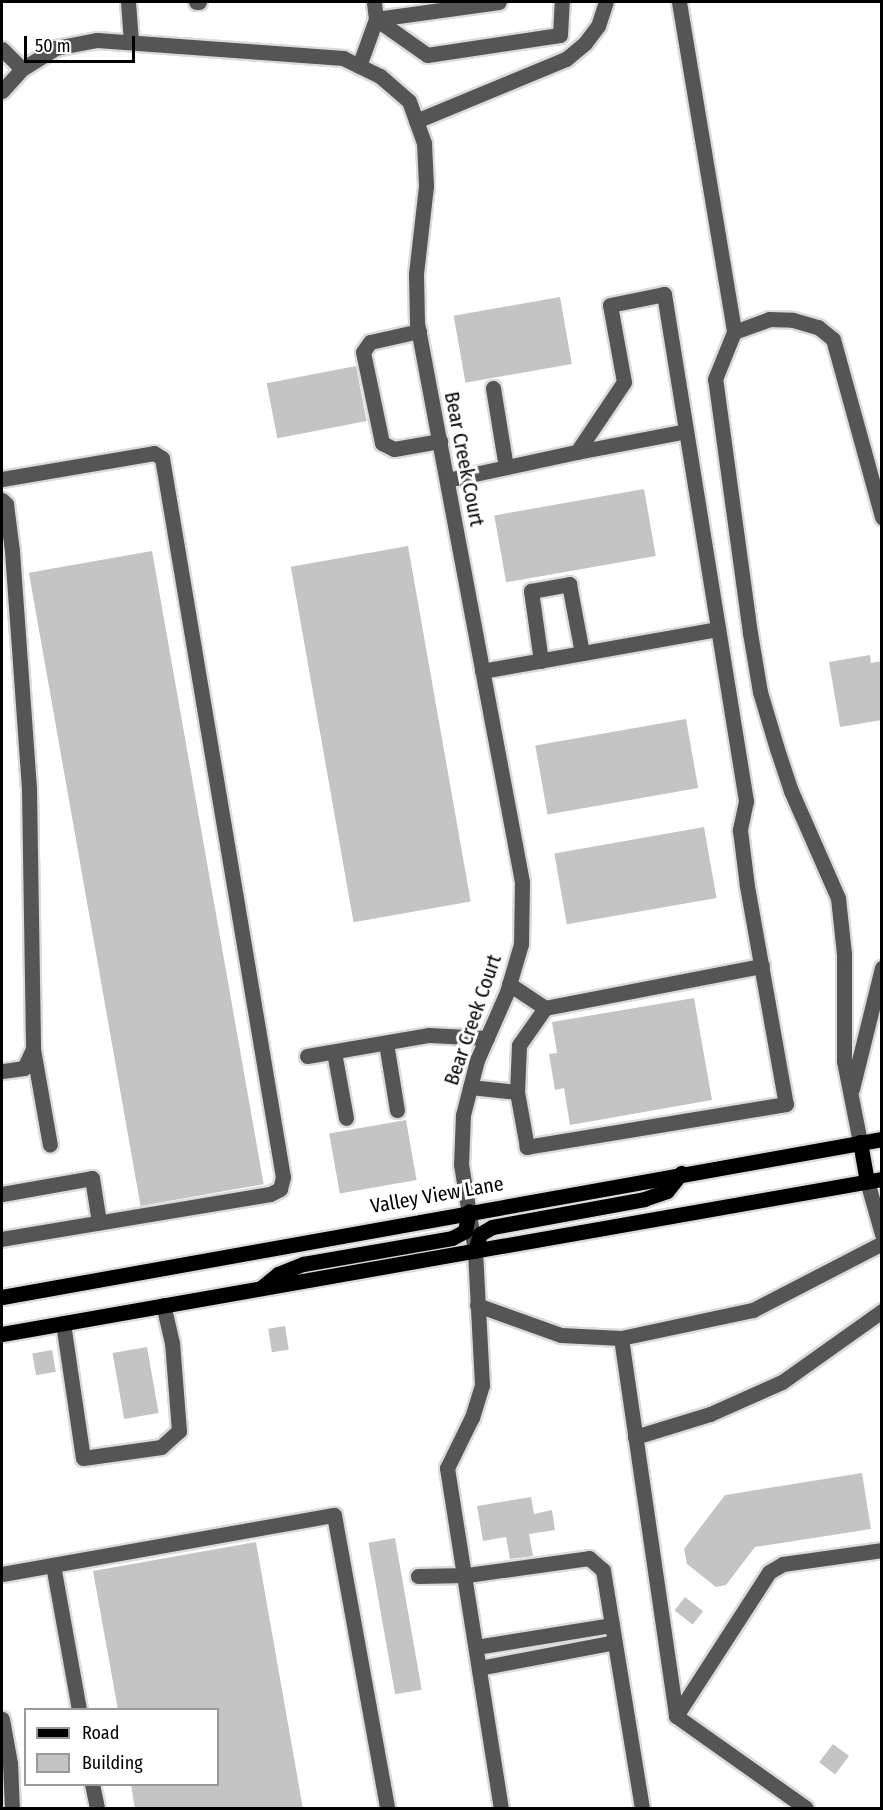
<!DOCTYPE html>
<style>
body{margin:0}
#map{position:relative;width:883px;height:1810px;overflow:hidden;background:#fff;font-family:"Fira Sans Condensed",sans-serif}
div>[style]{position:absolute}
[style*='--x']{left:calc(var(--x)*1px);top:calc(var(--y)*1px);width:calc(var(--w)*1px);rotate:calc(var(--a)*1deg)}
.building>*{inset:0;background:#c4c4c4;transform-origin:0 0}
.roads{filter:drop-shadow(2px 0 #dbdbdb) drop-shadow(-2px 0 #dbdbdb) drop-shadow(0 2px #dbdbdb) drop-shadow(0 -2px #dbdbdb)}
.minor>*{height:15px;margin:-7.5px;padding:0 7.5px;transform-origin:7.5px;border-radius:7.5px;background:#555}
.major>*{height:15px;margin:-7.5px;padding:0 7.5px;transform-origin:7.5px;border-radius:7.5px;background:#000}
span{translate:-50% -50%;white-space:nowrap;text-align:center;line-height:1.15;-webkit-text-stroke:6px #fff;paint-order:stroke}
.street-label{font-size:20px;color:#000}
.frame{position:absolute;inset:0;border:3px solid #000;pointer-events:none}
.legend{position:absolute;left:24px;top:1708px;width:195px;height:78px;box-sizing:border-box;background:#fff;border:2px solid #999;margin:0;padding:8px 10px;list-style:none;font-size:18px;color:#000}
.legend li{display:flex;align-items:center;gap:12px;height:30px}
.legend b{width:30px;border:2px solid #999}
.scale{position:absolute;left:24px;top:36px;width:111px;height:27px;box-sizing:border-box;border:3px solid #000;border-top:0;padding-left:8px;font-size:18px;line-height:21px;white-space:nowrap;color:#000;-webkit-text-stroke:4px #fff;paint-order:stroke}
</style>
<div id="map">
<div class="building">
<i style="left:560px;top:297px;width:68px;height:108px;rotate:80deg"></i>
<i style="left:356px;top:366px;width:56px;height:91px;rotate:79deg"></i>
<i style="left:644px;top:489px;width:68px;height:152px;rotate:80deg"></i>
<i style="left:408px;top:546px;width:361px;height:119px;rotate:80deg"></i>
<i style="left:152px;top:551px;width:643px;height:125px;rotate:80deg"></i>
<i style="clip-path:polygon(870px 655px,871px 663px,882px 661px,882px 720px,840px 727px,829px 662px)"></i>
<i style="left:686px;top:719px;width:70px;height:153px;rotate:80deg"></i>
<i style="left:704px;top:827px;width:72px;height:152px;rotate:80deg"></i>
<i style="clip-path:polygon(694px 998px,712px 1100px,570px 1125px,564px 1088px,555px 1090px,549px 1054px,557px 1053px,552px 1022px)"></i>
<i style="left:406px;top:1120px;width:61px;height:78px;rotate:80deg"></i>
<i style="left:285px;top:1326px;width:24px;height:17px;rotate:81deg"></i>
<i style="left:147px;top:1347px;width:67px;height:35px;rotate:80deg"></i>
<i style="left:52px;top:1350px;width:22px;height:20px;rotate:80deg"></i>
<i style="clip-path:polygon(862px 1473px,871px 1529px,755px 1547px,726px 1585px,716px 1587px,687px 1564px,684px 1549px,725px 1495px)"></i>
<i style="clip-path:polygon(531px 1497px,534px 1514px,552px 1510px,555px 1530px,529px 1534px,533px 1556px,510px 1559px,506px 1537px,483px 1541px,477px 1506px)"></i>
<i style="left:395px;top:1538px;width:154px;height:27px;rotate:80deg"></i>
<i style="clip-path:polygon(256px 1542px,303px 1809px,135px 1809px,131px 1785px,218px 1785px,218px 1710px,118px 1710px,93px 1571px)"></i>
<i style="left:685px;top:1597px;width:23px;height:17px;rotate:38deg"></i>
<i style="left:833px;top:1744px;width:20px;height:23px;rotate:37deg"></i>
</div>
<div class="roads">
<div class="minor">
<i style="--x:128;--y:2;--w:40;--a:85.7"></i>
<i style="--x:196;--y:2;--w:3;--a:0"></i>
<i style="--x:679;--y:2;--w:335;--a:80.5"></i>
<i style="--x:376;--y:19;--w:62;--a:35.2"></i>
<i style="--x:427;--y:55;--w:134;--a:-8.6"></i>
<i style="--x:560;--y:35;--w:33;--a:-87"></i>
<i style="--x:376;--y:19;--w:124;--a:-7.9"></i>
<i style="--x:2;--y:49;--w:28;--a:45"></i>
<i style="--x:359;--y:66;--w:50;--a:-70.1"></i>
<i style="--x:376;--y:19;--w:17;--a:-97"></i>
<i style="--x:2;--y:91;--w:30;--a:-48"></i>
<i style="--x:22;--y:69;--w:39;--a:-32"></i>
<i style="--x:55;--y:48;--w:43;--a:-10.8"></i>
<i style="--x:97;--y:40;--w:247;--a:4.2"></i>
<i style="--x:343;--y:58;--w:41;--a:25.9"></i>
<i style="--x:380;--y:76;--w:38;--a:41"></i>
<i style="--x:409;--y:101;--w:45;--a:70.3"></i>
<i style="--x:424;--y:143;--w:43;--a:87.3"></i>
<i style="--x:426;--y:186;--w:89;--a:96.5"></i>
<i style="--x:416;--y:274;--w:49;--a:88.8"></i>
<i style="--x:417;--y:323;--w:569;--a:79.36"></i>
<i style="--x:522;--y:882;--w:62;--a:90.9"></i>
<i style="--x:521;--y:944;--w:50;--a:106.3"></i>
<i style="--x:507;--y:992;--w:74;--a:113.8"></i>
<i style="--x:477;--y:1060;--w:57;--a:104.3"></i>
<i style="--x:463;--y:1115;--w:49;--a:92.3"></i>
<i style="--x:461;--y:1164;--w:88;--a:80.9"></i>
<i style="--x:475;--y:1251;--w:134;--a:87"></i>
<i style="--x:482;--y:1385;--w:34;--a:107"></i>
<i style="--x:472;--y:1417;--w:57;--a:116.1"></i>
<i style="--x:447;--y:1468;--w:344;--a:81"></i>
<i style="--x:416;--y:121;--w:162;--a:-22.5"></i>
<i style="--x:566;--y:59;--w:25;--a:-40"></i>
<i style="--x:585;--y:43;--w:21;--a:-53"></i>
<i style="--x:598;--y:26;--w:25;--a:-72"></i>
<i style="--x:419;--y:331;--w:50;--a:167.3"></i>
<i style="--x:370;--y:342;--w:12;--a:125"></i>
<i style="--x:363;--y:352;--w:93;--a:78.2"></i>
<i style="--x:382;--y:443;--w:13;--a:27"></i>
<i style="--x:394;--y:449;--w:47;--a:-9.9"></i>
<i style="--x:493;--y:388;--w:80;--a:80.7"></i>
<i style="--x:577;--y:452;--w:111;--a:-10.9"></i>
<i style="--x:2;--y:479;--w:154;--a:-9.7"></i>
<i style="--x:154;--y:453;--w:9;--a:32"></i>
<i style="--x:162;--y:458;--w:729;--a:80.45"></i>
<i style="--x:283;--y:1177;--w:12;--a:104"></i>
<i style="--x:280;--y:1189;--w:11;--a:153"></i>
<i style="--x:270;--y:1194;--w:272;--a:170.5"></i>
<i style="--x:447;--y:480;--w:133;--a:-12.2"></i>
<i style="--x:577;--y:452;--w:84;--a:-56.1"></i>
<i style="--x:624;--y:382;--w:78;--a:-100.3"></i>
<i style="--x:610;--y:305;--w:55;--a:-11.5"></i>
<i style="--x:664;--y:294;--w:514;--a:80.81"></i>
<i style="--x:746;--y:801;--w:30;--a:102"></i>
<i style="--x:740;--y:830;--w:56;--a:82.9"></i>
<i style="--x:747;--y:886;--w:221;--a:79.9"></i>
<i style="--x:786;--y:1104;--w:263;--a:170.6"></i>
<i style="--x:527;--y:1147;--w:56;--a:-100.3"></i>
<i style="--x:517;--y:1092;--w:47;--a:-173.9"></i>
<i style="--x:2;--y:500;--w:6;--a:45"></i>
<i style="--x:6;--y:504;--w:47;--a:82.7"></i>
<i style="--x:12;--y:551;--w:239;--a:85.9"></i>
<i style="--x:29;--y:789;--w:260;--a:89.1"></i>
<i style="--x:33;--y:1049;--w:21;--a:115"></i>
<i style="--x:24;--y:1068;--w:22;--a:172"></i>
<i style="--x:541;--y:661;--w:71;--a:-98.1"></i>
<i style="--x:531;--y:591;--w:39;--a:-10"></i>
<i style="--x:569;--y:584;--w:70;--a:79.3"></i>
<i style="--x:482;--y:671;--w:240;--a:-10.1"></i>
<i style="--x:509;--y:984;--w:43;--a:33.7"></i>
<i style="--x:545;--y:1008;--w:45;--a:125.1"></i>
<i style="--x:519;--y:1045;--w:47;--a:92.4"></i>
<i style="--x:545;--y:1008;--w:221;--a:-11"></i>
<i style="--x:386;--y:1043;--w:68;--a:80.7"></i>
<i style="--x:33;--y:1049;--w:97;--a:80"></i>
<i style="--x:334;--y:1052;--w:67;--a:79.7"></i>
<i style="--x:307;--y:1056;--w:124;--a:-9.8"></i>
<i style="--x:429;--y:1035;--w:58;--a:3"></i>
<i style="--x:852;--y:1089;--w:125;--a:-76.1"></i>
<i style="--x:860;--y:1142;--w:83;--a:-101.2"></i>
<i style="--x:844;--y:1061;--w:107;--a:-90"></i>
<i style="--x:844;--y:954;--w:56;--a:-96.1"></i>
<i style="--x:838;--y:898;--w:117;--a:-113.7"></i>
<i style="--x:791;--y:791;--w:44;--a:-108.4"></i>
<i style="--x:777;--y:749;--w:59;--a:-106.6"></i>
<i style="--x:760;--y:692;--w:60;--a:-99.6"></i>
<i style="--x:750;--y:633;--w:256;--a:-97.8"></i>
<i style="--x:715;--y:379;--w:51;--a:-68"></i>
<i style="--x:734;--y:332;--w:37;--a:-20"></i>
<i style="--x:769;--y:319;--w:24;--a:2"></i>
<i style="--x:793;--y:320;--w:26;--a:16"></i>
<i style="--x:818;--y:327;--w:19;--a:39"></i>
<i style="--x:833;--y:339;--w:185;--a:74.6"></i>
<i style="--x:867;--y:1181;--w:55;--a:74.2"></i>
<i style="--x:2;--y:1194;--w:91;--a:-10.1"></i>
<i style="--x:92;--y:1178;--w:45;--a:81"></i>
<i style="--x:477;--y:1305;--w:89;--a:19.7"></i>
<i style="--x:561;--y:1335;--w:60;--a:2.9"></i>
<i style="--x:621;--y:1338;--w:135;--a:-12"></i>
<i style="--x:753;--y:1310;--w:145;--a:-27.4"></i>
<i style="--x:63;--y:1323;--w:136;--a:81.6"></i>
<i style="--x:83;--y:1458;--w:79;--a:-8"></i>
<i style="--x:161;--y:1447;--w:24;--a:-42"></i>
<i style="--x:179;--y:1431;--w:88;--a:-94.5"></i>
<i style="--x:172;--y:1343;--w:39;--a:-103"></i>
<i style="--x:621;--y:1338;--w:382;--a:81.7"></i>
<i style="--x:676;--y:1716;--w:159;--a:35.3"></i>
<i style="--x:635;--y:1437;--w:78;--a:-17"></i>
<i style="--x:710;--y:1414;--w:79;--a:-24"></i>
<i style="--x:782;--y:1382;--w:123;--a:-35.4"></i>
<i style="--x:53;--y:1565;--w:147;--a:79.8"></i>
<i style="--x:2;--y:1574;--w:337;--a:-10.1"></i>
<i style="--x:334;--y:1515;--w:298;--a:79.7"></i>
<i style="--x:418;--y:1576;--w:49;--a:-1.2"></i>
<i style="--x:467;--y:1575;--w:123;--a:-7.9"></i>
<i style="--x:589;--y:1558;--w:18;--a:41"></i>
<i style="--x:603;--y:1570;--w:241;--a:80.7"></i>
<i style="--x:476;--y:1647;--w:138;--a:-9.2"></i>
<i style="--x:479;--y:1668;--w:138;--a:-10.8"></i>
<i style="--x:676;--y:1716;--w:171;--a:-57.1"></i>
<i style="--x:769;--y:1572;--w:16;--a:-30"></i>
<i style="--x:783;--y:1564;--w:100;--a:-8"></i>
<i style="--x:2;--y:1719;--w:45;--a:79.7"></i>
<i style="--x:10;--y:1763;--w:45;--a:87.5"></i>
<i style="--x:92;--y:1784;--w:25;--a:78"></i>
</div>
<div class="major">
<i style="--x:860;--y:1142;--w:40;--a:80"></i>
<i style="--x:475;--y:1251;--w:18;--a:-74"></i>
<i style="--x:480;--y:1234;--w:14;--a:-30"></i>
<i style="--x:492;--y:1227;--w:155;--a:-10.4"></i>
<i style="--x:644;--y:1199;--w:24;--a:-19"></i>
<i style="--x:667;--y:1191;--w:23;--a:-52"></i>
<i style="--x:262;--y:1287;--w:21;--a:-39"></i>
<i style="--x:278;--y:1274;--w:27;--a:-22"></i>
<i style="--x:303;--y:1264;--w:151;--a:-9.9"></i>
<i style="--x:452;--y:1238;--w:15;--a:-28"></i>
<i style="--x:465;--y:1231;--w:20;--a:-79"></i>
<i style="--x:2;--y:1297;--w:894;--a:-10.18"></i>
<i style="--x:2;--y:1334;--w:894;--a:-9.99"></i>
</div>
</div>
<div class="street-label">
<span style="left:464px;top:459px;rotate:79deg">Bear Creek Court</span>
<span style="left:473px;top:1020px;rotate:-71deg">Bear Creek Court</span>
<span style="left:437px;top:1195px;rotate:-10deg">Valley View Lane</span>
</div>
<div class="frame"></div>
<ul class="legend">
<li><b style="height:8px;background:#000"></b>Road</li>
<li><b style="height:16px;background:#c4c4c4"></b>Building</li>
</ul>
<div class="scale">50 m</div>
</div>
